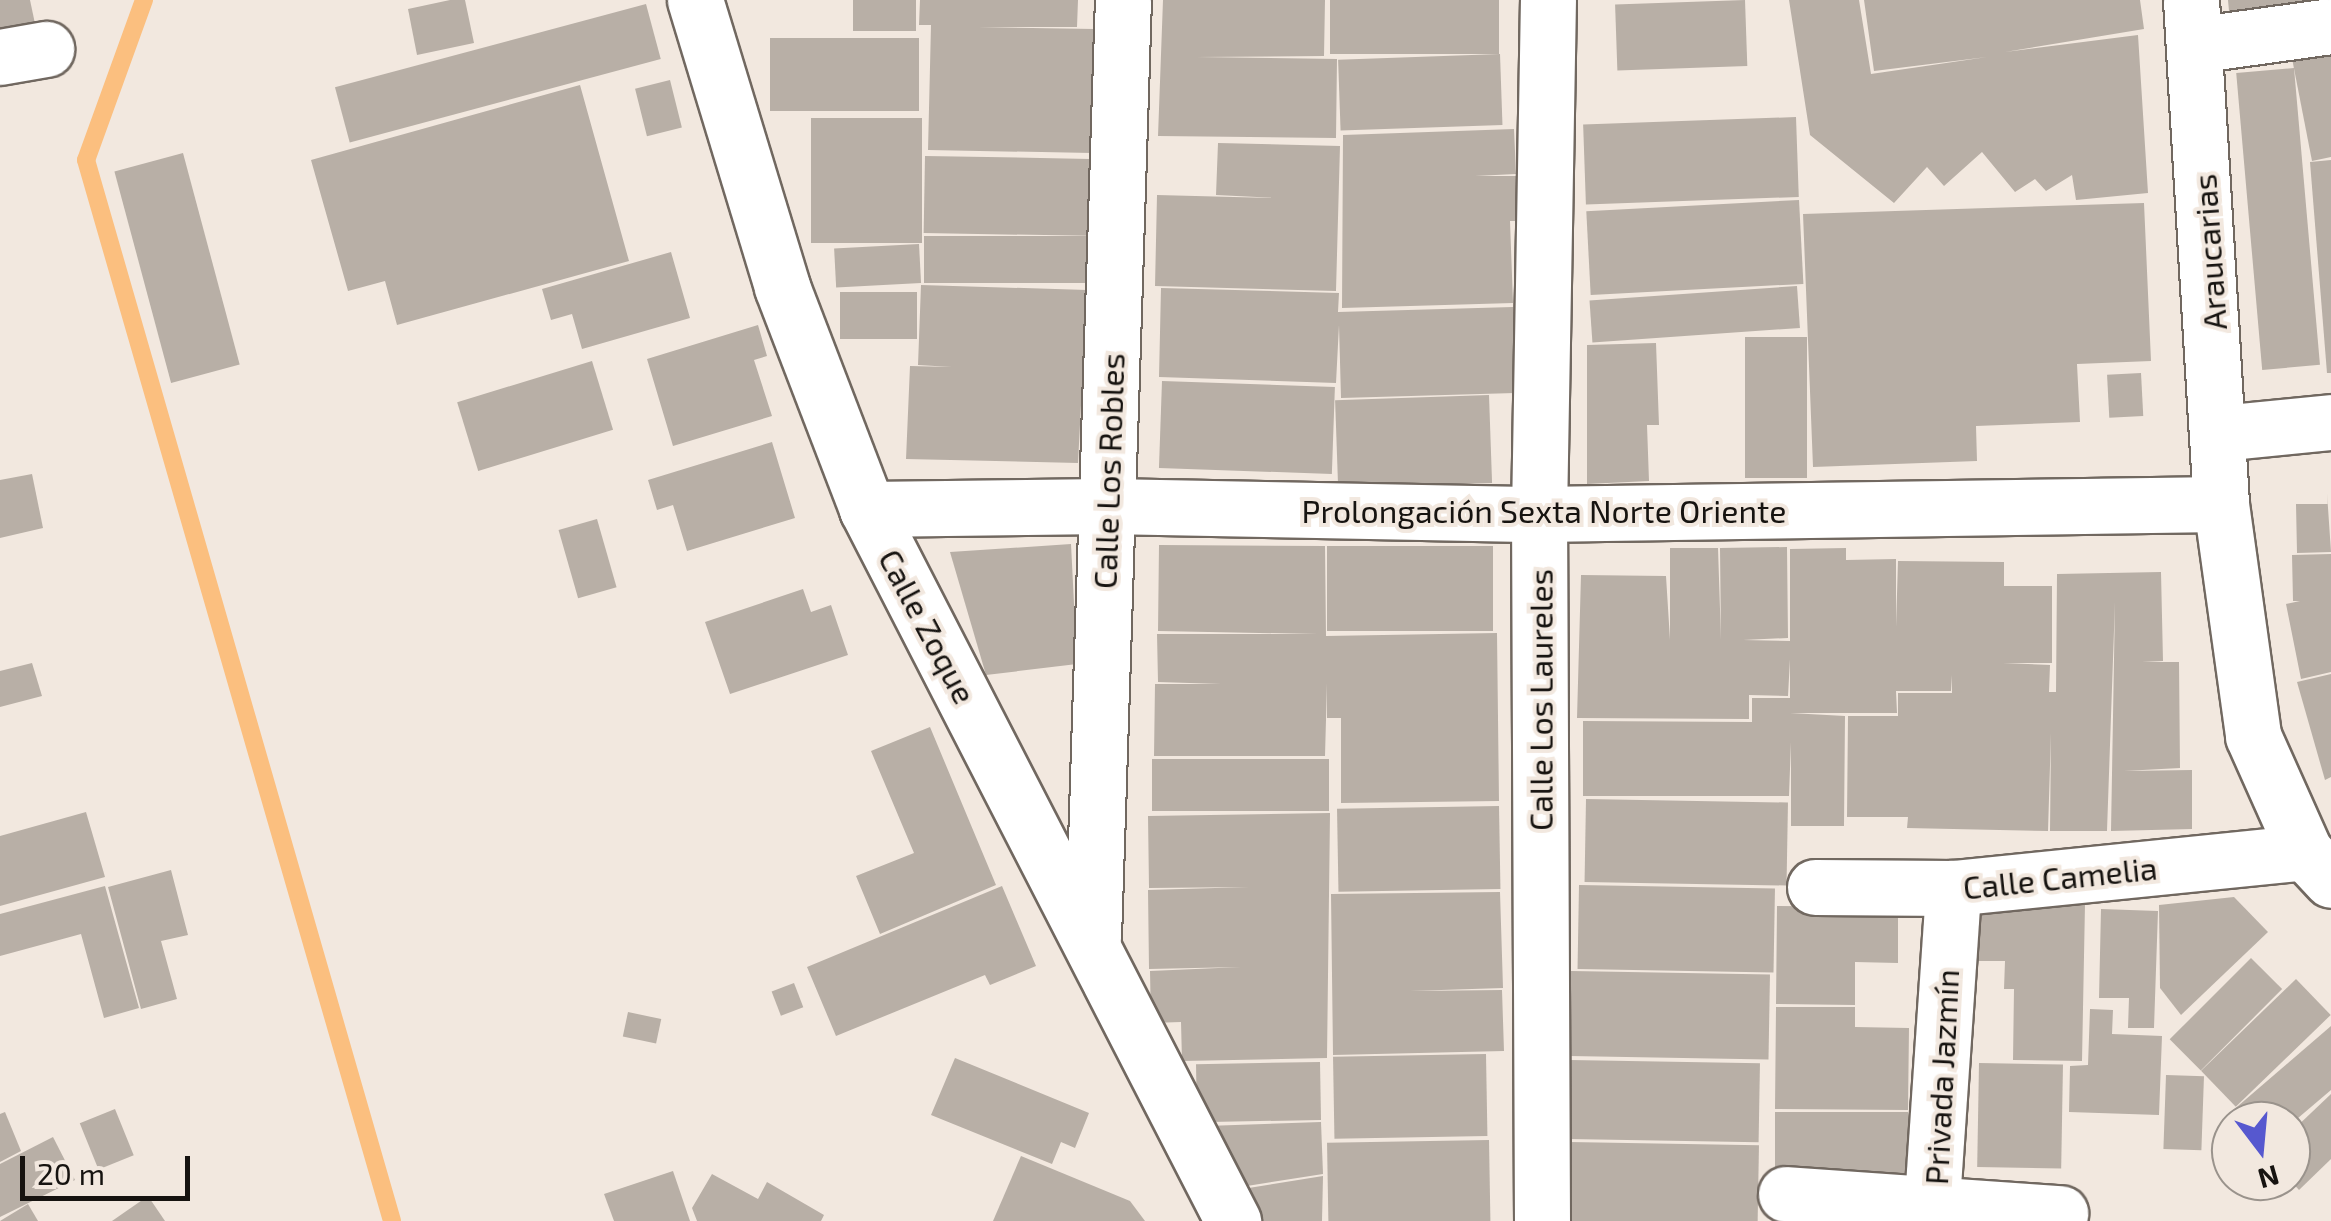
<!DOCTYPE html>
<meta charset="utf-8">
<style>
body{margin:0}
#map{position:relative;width:2331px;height:1221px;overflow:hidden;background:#f2e8df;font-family:"Exo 2",sans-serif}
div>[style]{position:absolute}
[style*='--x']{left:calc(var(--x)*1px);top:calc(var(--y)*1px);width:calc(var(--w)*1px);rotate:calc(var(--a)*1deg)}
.stream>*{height:18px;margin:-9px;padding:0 9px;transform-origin:9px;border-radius:9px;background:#fbbf7f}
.building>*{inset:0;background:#b8afa6;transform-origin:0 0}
.roads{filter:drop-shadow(2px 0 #716860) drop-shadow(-2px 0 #716860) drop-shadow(0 2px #716860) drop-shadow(0 -2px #716860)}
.minor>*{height:55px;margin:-27.5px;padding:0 27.5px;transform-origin:27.5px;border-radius:27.5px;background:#fff}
.tertiary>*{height:55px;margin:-27.5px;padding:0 27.5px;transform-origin:27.5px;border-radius:27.5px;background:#fff}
span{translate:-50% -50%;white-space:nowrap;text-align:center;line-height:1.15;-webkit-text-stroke:8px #f2e8df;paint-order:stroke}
.street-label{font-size:32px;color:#161310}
.north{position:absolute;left:2211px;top:1101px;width:100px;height:100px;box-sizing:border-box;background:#f2e8df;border:2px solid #9a938c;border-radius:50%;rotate:164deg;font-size:28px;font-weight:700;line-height:40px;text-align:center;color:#161310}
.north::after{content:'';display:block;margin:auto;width:35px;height:45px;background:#5658cf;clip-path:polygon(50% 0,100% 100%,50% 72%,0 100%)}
.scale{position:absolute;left:20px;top:1156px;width:170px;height:45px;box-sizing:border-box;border:5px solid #161310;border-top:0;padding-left:12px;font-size:30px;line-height:35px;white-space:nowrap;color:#161310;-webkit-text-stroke:8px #f2e8df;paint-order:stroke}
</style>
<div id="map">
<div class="stream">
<i style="--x:144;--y:0;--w:170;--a:109.9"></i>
<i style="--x:86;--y:160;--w:1104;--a:73.91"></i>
</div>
<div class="building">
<i style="clip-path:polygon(0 0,30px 0,38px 38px,0 46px)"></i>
<i style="clip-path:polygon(450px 0,465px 0,474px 43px,417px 55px,408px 9px)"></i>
<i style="left:853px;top:0;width:63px;height:31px"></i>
<i style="clip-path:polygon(920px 0,1078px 0,1077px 27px,978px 27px,1094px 29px,1092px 153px,928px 150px,931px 25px,919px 25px)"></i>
<i style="clip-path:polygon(1163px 0,1325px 0,1324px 56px,1196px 57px,1337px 59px,1336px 138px,1158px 136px)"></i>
<i style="left:1330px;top:0;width:169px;height:54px"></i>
<i style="left:1745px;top:0;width:66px;height:130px;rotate:88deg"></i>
<i style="clip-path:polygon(1789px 0,1859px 0,1871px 74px,1987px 57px,1874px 71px,1864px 0,2140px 0,2144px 29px,2005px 52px,2138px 35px,2148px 193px,2076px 200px,2072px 175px,2046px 191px,2035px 179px,2015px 192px,1982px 152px,1944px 186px,1927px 167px,1894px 203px,1810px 135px)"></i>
<i style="clip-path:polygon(2228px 0,2331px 0,2230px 22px)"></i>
<i style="left:646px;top:4px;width:57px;height:322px;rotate:75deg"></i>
<i style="left:919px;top:38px;width:73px;height:149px;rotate:90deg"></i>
<i style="clip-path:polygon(2331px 40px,2331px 157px,2312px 161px,2290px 48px)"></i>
<i style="left:1500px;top:54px;width:71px;height:162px;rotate:88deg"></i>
<i style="left:2294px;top:68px;width:298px;height:58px;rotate:85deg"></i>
<i style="left:670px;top:80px;width:49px;height:36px;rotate:76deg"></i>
<i style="clip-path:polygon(580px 85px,629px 261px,397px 325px,385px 281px,348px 291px,311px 160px)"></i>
<i style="left:1796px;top:117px;width:80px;height:213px;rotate:88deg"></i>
<i style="left:811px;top:118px;width:111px;height:125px"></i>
<i style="clip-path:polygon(1514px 129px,1516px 174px,1475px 176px,1517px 176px,1518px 221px,1510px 221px,1513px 303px,1342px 308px,1343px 135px)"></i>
<i style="clip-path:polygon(1218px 143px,1340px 146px,1336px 291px,1155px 286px,1157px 195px,1276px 198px,1216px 195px)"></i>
<i style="left:183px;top:153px;width:219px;height:71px;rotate:75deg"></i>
<i style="left:925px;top:156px;width:165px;height:77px;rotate:1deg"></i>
<i style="clip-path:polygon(2331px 160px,2331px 373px,2327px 373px,2310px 162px)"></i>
<i style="left:1799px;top:200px;width:84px;height:213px;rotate:87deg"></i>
<i style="clip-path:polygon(2144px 203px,2151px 361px,2077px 364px,2080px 422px,1976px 426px,1977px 461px,1813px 467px,1803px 214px)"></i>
<i style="left:924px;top:236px;width:167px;height:47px"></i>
<i style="left:919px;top:244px;width:39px;height:85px;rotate:87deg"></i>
<i style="clip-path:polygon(671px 252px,690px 318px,582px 349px,572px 314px,551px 320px,542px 289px)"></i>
<i style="clip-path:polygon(921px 285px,1087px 290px,1078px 463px,906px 459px,910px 366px,952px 367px,918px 365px)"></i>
<i style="left:1797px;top:286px;width:42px;height:208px;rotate:86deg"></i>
<i style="clip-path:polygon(1161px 288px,1339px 293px,1338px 312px,1513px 307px,1515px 393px,1341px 398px,1339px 325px,1336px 383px,1159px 377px)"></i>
<i style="left:917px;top:292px;width:47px;height:77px;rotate:90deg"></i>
<i style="clip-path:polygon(758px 325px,767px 356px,754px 360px,772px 416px,673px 446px,647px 359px)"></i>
<i style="left:1807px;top:337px;width:141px;height:62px;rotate:90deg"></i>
<i style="clip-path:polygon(1656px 343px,1659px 425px,1647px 425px,1649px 481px,1587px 484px,1587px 345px)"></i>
<i style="left:592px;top:361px;width:72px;height:141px;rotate:73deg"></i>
<i style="left:2141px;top:373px;width:43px;height:34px;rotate:87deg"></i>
<i style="left:1162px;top:381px;width:173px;height:87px;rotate:2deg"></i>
<i style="left:1489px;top:395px;width:88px;height:154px;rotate:88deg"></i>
<i style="clip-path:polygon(772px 442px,795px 518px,687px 551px,673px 505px,657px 510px,648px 480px)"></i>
<i style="clip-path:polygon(32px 474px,43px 528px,0 538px,0 480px)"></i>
<i style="clip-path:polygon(2327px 493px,2331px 552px,2297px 553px,2296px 504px,2328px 504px)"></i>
<i style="left:597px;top:519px;width:71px;height:40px;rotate:74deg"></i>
<i style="clip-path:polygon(1071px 544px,1077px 664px,986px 675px,950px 552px)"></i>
<i style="clip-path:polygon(1159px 545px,1325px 546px,1326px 636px,1497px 633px,1499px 801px,1341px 803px,1341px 718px,1327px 718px,1327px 683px,1325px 756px,1154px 756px,1155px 684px,1221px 684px,1158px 682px,1157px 634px,1318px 634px,1158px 631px)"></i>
<i style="left:1493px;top:546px;width:85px;height:166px;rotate:90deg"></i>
<i style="clip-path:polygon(1787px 547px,1788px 638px,1743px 640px,1790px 641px,1790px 549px,1846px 548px,1846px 560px,1896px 559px,1896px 627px,1898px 561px,2004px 562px,2004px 586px,2052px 586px,2052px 663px,2003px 663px,2050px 665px,2049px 692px,2056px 692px,2057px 574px,2161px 572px,2163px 661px,2142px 662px,2179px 662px,2180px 768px,2124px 771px,2192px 770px,2192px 829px,2111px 831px,2115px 602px,2107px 831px,2050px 831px,2051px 733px,2048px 831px,1907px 828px,1908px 817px,1847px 817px,1848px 716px,1898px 716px,1898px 693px,1952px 693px,1952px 675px,1951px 691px,1896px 691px,1897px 713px,1790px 713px,1845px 716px,1844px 826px,1791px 826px,1791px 742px,1789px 796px,1583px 796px,1583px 721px,1752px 722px,1752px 698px,1790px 698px,1790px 659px,1788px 696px,1749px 695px,1749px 719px,1577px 718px,1581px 575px,1666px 576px,1670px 640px,1670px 548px,1718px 548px,1721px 640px,1720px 548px)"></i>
<i style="clip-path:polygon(2331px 554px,2331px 672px,2301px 679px,2286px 604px,2300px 601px,2293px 601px,2292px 555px)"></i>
<i style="clip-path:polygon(803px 589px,811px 612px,831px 605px,848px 655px,730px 694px,705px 622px)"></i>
<i style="clip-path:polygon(32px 663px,42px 696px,0 707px,0 671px)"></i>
<i style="clip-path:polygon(2331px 674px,2331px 777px,2325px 780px,2297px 682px)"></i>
<i style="clip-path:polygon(930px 727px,996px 885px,880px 934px,856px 876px,914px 853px,871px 751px)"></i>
<i style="left:1152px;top:759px;width:177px;height:52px"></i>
<i style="left:1586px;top:799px;width:202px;height:83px;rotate:1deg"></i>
<i style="left:1499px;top:806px;width:83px;height:162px;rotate:89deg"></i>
<i style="clip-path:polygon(86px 812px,105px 877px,0 906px,0 836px)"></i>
<i style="clip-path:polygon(1330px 813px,1327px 1058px,1182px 1061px,1181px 1022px,1151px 1023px,1150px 971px,1241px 967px,1149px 969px,1148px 890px,1249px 887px,1149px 888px,1148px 816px)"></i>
<i style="clip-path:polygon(171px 870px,188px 935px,161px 941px,177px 999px,141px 1009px,108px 887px)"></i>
<i style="left:1579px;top:885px;width:196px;height:84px;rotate:1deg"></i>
<i style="clip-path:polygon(105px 886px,139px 1008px,104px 1018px,81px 934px,0 956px,0 914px)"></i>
<i style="clip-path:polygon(1002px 886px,1036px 966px,990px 985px,985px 975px,836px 1036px,807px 967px)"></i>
<i style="clip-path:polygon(1500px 892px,1503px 988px,1410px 991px,1502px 990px,1504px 1051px,1333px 1055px,1331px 894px)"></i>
<i style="clip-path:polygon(2234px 897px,2268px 932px,2181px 1015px,2160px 988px,2159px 905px)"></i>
<i style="clip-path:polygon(1976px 903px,2085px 904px,2082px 1061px,2013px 1060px,2014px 989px,2004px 989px,2005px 961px,1974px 961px)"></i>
<i style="clip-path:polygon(1777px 906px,1898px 907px,1898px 963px,1855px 962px,1855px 1005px,1776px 1004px)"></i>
<i style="clip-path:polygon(2101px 909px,2158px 911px,2154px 1028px,2128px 1028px,2129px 998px,2099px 998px)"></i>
<i style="left:2251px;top:958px;width:44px;height:115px;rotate:45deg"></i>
<i style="left:1571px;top:971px;width:199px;height:85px;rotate:1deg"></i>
<i style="left:2296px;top:979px;width:50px;height:132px;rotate:46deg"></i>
<i style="left:794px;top:983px;width:26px;height:24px;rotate:69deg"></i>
<i style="clip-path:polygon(1776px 1007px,1855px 1007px,1855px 1027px,1909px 1028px,1908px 1110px,1775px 1109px)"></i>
<i style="clip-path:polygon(2090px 1009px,2113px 1010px,2112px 1034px,2162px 1036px,2159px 1115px,2069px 1112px,2070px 1066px,2088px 1065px)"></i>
<i style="left:628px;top:1012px;width:34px;height:25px;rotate:12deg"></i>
<i style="clip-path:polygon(2331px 1026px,2331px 1090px,2291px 1124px,2238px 1121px,2231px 1112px)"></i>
<i style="left:1486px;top:1054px;width:82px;height:153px;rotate:89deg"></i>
<i style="clip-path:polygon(955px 1058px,1089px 1113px,1075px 1148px,1061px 1142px,1052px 1164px,931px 1115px)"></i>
<i style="left:1570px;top:1060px;width:190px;height:79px;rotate:1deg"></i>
<i style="left:1320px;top:1062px;width:58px;height:124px;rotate:89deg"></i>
<i style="left:1979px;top:1063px;width:84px;height:104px;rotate:1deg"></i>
<i style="left:2166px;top:1075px;width:38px;height:74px;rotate:2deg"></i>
<i style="clip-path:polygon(2331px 1094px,2331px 1159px,2299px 1190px,2291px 1181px,2291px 1132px)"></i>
<i style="left:115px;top:1109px;width:50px;height:38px;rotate:68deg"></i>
<i style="clip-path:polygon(5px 1112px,21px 1151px,0 1162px,0 1114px)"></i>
<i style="left:1775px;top:1112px;width:133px;height:61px"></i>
<i style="clip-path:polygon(1321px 1122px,1323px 1174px,1228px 1189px,1206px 1126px)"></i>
<i style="clip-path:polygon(53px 1137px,75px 1180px,0 1217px,0 1164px)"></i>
<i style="left:1489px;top:1140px;width:81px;height:162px;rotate:89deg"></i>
<i style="left:1569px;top:1142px;width:190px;height:79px;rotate:1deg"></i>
<i style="clip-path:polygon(1021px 1156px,1130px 1201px,1145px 1221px,993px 1221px)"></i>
<i style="clip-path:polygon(673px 1171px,690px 1221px,614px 1221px,604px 1194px)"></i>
<i style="clip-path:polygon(712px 1174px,758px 1199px,767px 1182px,824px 1215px,821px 1221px,697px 1221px,692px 1208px)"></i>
<i style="clip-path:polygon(1323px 1176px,1322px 1221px,1246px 1221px,1230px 1191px)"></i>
<i style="clip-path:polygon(148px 1196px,165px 1221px,112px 1221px)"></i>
<i style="clip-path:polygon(28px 1204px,38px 1221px,0 1221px)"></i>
</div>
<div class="roads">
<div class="minor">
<i style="--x:695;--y:0;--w:300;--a:73.1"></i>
<i style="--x:782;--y:287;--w:238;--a:69"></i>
<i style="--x:867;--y:509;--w:801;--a:62.79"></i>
<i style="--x:2194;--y:45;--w:138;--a:-7.9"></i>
<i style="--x:0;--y:57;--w:47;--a:-9.9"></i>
<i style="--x:2221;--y:433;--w:111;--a:-5.7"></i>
<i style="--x:867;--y:509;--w:240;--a:-0.7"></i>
<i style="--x:1107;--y:506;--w:432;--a:1.1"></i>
<i style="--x:1539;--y:514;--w:682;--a:-0.84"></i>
<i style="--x:1815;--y:887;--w:138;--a:0.4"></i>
<i style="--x:1953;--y:888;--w:354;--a:-5.8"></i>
<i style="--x:1093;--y:937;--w:937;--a:-88.17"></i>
<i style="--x:1786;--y:1194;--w:275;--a:4"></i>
<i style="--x:1932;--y:1200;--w:313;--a:-86.1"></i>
<i style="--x:1542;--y:1221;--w:707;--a:-90.24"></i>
<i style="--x:1539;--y:514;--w:514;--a:-89"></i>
</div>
<div class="tertiary">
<i style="--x:2191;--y:0;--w:505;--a:86.59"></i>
<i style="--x:2221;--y:504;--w:234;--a:82.1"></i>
<i style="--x:2253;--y:736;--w:127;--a:65.9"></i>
<i style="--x:2305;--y:852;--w:38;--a:47"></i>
</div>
</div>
<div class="street-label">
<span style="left:2209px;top:252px;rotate:-94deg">Araucarias</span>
<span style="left:1108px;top:471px;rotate:-88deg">Calle Los Robles</span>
<span style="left:1544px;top:510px">Prolongación Sexta Norte Oriente</span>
<span style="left:928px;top:626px;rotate:62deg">Calle Zoque</span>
<span style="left:1540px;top:700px;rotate:-90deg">Calle Los Laureles</span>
<span style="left:2060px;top:877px;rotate:-6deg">Calle Camelia</span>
<span style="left:1941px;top:1077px;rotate:-87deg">Privada Jazmín</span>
</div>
<div class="north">N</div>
<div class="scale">20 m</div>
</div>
